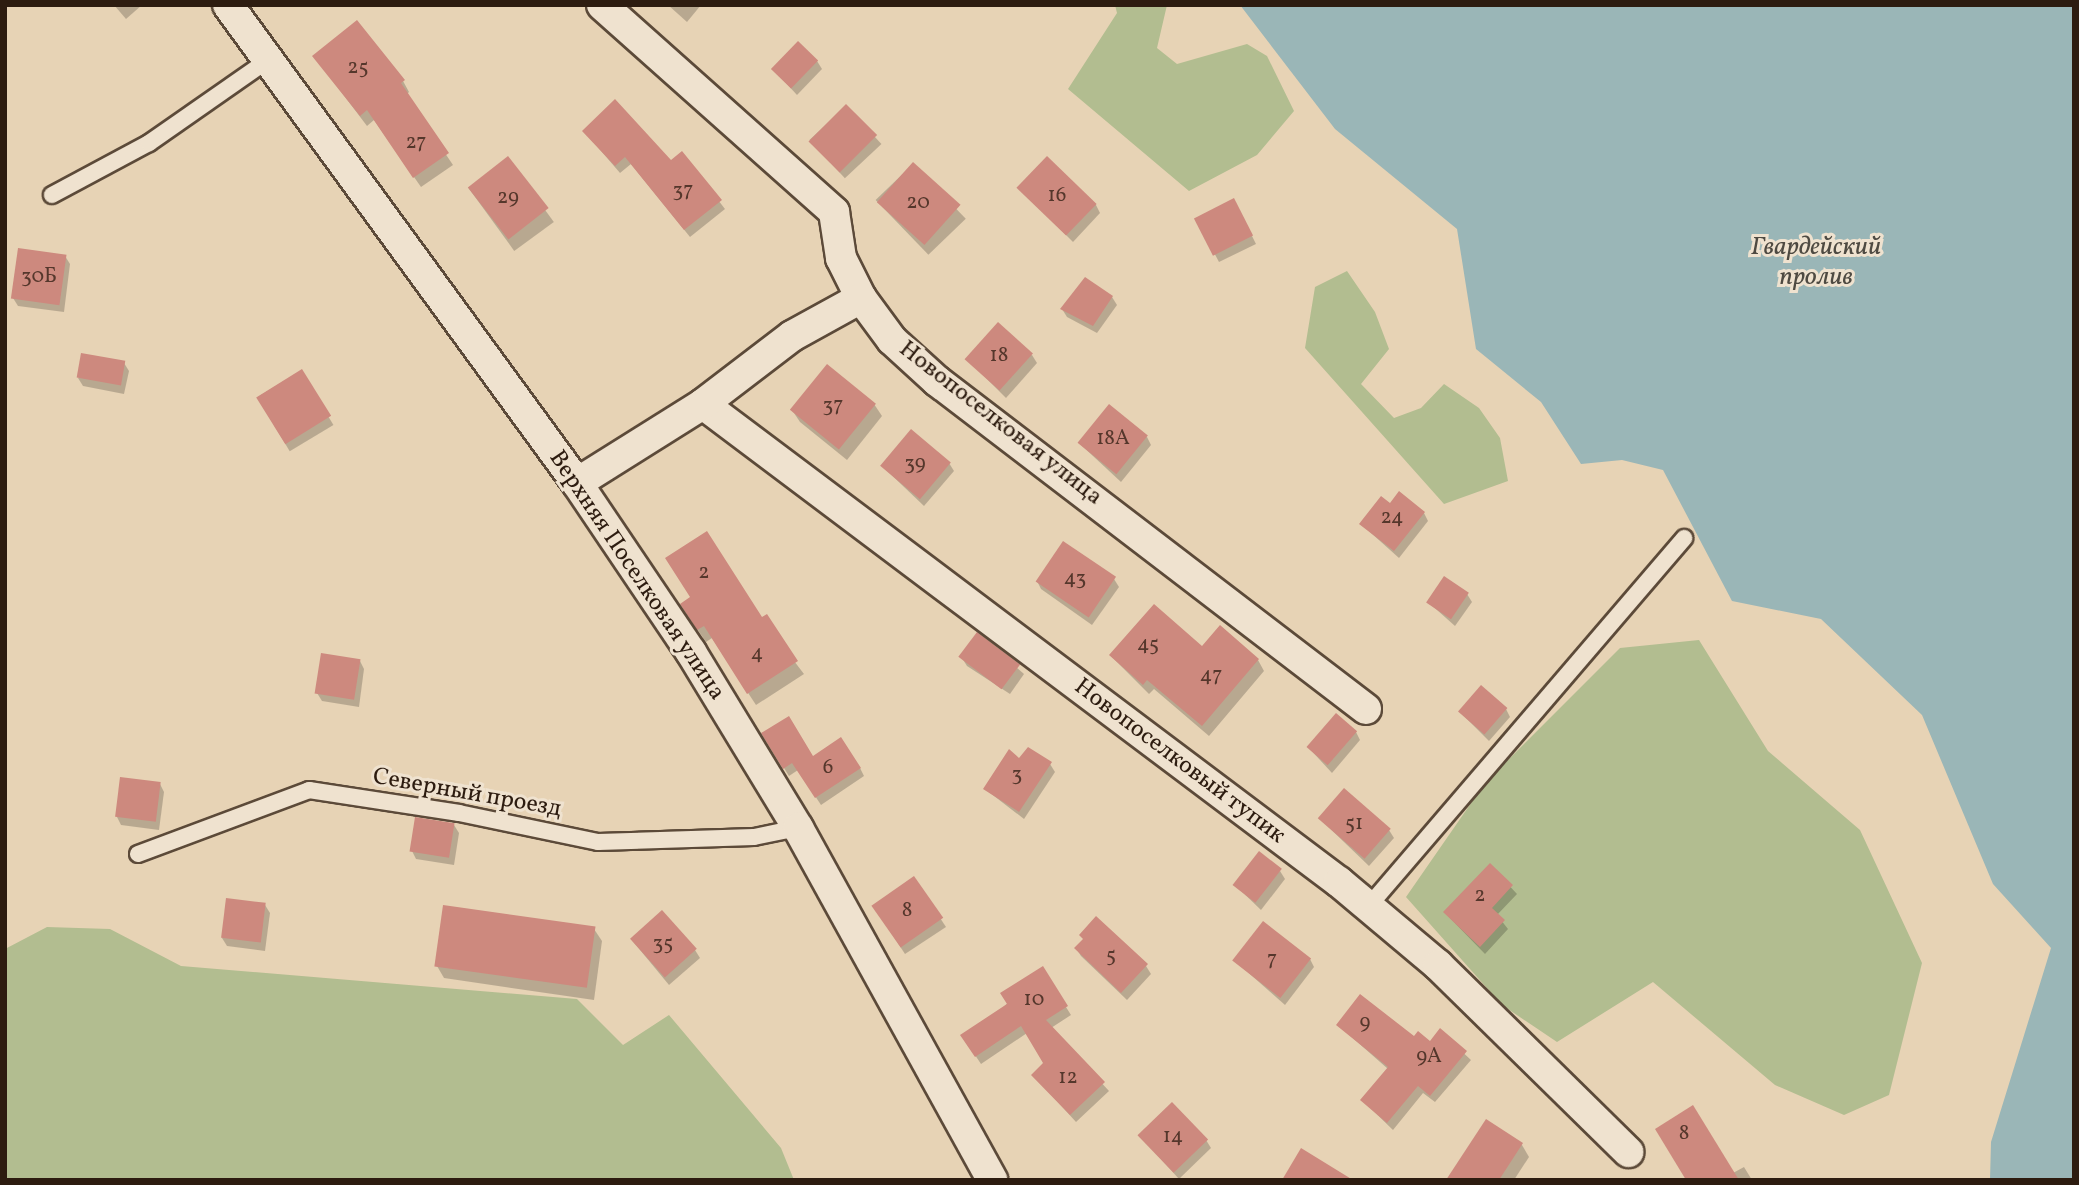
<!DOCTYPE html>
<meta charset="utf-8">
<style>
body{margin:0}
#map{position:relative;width:2079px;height:1185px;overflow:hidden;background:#e7d3b5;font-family:Vollkorn,serif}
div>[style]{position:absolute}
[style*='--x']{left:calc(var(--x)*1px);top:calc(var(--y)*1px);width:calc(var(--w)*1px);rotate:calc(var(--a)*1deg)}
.green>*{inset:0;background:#b2bd90}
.water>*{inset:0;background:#9ab6b7}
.shadow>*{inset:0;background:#0003;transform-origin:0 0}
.building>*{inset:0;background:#cd897e;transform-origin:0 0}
.roads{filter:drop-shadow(2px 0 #5c4a39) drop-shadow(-2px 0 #5c4a39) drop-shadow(0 2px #5c4a39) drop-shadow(0 -2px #5c4a39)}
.lane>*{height:16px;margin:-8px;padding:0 8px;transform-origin:8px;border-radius:8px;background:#efe2cf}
.street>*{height:30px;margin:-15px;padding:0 15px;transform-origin:15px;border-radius:15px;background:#efe2cf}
span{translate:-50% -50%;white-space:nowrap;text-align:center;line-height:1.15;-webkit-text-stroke:6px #efe2cf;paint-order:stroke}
.number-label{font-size:21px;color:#55372c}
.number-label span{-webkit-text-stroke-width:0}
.street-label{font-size:24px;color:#2d1c10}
.water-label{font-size:26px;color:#4e4a42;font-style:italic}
.frame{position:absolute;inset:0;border:7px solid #2d1c10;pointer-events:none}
</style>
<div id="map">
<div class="green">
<i style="clip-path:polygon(1115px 5px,1167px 5px,1157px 48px,1177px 64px,1247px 44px,1267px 56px,1294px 111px,1257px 155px,1189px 191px,1068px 89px,1117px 13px)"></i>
<i style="clip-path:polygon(1347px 271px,1375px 312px,1389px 349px,1361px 384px,1394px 418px,1421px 408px,1444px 384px,1479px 408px,1500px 438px,1508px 481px,1444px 504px,1305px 348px,1315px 287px)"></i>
<i style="clip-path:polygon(1699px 640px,1768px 751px,1860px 830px,1922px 963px,1889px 1095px,1844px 1115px,1775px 1085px,1653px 982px,1557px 1042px,1502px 1005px,1406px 897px,1485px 783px,1620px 648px)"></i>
<i style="clip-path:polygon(47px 927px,110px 929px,181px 966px,577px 999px,623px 1045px,669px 1015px,781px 1148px,794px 1180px,5px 1180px,5px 949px)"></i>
</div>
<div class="water">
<i style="clip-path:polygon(1240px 5px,2074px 5px,2074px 1180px,1990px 1180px,1991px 1142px,2051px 948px,1993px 884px,1922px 715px,1821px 619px,1732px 601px,1663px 470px,1622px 460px,1581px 464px,1541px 402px,1476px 349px,1457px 229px,1335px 129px)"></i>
</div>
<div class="shadow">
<i style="clip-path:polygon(114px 5px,142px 5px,126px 19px)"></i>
<i style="clip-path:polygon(668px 5px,701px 5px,687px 22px)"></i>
<i style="clip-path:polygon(314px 56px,403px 81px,409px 92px,406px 95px,453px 165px,421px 187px,374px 120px,367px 126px)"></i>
<i style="clip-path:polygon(817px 61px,822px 69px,797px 95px,773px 69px)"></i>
<i style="left:846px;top:106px;width:52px;height:50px;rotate:47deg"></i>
<i style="clip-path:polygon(584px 131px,671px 162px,682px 153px,725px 209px,690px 237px,631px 164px,620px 173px)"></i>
<i style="left:508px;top:159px;width:78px;height:49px;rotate:54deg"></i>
<i style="left:913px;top:164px;width:76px;height:52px;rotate:46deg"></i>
<i style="clip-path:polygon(1019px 188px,1096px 205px,1100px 213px,1073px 242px)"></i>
<i style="clip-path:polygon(1238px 208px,1256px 244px,1219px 262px,1196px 219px)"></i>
<i style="clip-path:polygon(65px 256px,70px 264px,64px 312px,18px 306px,13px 298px)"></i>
<i style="clip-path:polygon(1112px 297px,1117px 305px,1097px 333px,1067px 317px,1062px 309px)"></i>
<i style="clip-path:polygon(1032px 355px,1037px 363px,1006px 398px,967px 359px)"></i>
<i style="clip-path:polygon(124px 363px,129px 371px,124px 394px,83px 386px,78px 378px)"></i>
<i style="left:301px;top:371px;width:63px;height:51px;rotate:59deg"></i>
<i style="clip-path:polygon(874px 404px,882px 416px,847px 460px,800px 422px,792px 410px)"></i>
<i style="clip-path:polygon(1147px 437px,1151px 445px,1121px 482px,1079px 443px)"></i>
<i style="clip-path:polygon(949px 463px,954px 471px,924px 506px,881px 465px)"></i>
<i style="clip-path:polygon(1390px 505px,1424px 513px,1428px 521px,1399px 558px,1361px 524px)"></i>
<i style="clip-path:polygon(1114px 579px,1119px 587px,1092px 625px,1041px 589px,1037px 581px)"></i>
<i style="clip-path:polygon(1467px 594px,1472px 602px,1455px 626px,1428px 602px)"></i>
<i style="clip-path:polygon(689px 617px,762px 619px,804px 674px,756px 705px,712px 638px,706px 642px)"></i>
<i style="clip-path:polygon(978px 634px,1024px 674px,1010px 694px,967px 666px,962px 658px)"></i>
<i style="clip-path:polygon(1202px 649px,1258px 660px,1264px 671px,1209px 736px,1154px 689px,1149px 694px,1111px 656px)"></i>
<i style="clip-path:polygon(360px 661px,364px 669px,359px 707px,322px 701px,317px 693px)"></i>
<i style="clip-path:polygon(1506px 709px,1510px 717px,1489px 741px,1460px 712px)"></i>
<i style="clip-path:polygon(1356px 732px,1360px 740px,1332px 773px,1308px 747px)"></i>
<i style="clip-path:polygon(763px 734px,812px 758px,860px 768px,864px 776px,821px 805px,798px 770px,789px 776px)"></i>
<i style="clip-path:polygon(1019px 760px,1050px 764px,1055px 772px,1024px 819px,985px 789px)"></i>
<i style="clip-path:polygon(160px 784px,164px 792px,159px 830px,121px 825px,117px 817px)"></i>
<i style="clip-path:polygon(1319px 818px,1389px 830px,1394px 838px,1369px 866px)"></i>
<i style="clip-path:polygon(454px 825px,459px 833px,454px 865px,416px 859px,412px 851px)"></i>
<i style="clip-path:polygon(1490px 865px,1517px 894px,1497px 915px,1508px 929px,1485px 954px,1445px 913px)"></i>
<i style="clip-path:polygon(1280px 871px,1285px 879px,1261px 910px,1235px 885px)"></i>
<i style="clip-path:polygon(914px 878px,946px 927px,905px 954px,878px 913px)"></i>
<i style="clip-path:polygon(265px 905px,270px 913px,265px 951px,227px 946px,222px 938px)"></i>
<i style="clip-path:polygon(594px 929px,602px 941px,594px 1000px,444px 978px,437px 966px)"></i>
<i style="clip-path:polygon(631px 939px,695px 950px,700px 958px,669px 985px)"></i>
<i style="clip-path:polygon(1084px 940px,1146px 966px,1151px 974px,1127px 1000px,1081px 956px,1076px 948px)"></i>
<i style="clip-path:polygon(1310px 959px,1314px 967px,1285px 1005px,1235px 961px)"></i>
<i style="clip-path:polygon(1042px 969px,1071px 1015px,1051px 1028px,1109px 1091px,1076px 1122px,1033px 1075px,1045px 1064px,1027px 1033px,981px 1064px,967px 1043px)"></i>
<i style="clip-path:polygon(1338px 1025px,1430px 1043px,1440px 1031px,1471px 1060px,1435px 1102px,1423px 1093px,1393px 1130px,1362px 1100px,1388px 1069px)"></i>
<i style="clip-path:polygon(1487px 1122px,1522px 1145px,1529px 1157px,1514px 1180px,1448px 1180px)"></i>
<i style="clip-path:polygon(1140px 1136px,1206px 1140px,1211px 1148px,1179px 1179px)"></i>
<i style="clip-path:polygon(1744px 1167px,1752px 1180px,1687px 1180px,1733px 1173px)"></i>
</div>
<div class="building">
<i style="clip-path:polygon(357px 20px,405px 80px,401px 83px,449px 153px,413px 178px,367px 110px,360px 116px,312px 56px)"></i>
<i style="left:798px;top:41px;width:28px;height:39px;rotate:44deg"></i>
<i style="clip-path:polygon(615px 99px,671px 160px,682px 151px,722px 200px,684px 230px,625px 157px,615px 166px,582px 131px)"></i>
<i style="left:846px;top:104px;width:44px;height:53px;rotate:45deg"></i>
<i style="left:508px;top:156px;width:66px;height:51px;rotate:52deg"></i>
<i style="left:1047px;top:156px;width:69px;height:44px;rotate:44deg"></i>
<i style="left:913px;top:162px;width:64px;height:54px;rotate:42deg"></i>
<i style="left:1234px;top:198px;width:42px;height:45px;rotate:63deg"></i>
<i style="left:18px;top:248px;width:49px;height:51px;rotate:8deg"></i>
<i style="clip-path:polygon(1085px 277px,1113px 296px,1093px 326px,1060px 309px)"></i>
<i style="left:998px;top:322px;width:47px;height:50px;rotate:42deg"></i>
<i style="left:81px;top:353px;width:45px;height:25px;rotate:10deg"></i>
<i style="left:827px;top:364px;width:63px;height:59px;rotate:39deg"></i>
<i style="left:302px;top:369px;width:55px;height:54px;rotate:58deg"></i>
<i style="left:1109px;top:404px;width:50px;height:50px;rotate:39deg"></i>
<i style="left:911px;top:429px;width:52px;height:48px;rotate:40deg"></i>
<i style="clip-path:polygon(1399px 491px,1425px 512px,1394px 551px,1359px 524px,1381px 496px,1390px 503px)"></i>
<i style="clip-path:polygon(707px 531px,762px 617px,767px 614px,798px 661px,747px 694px,704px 626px,697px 630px,680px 604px,690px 597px,665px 558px)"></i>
<i style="left:1063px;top:541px;width:64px;height:49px;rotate:34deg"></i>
<i style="left:1444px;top:576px;width:30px;height:32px;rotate:34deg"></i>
<i style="clip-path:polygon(1154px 604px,1202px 646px,1220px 625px,1259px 659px,1202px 726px,1147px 680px,1143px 685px,1109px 655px)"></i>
<i style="left:977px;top:632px;width:54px;height:31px;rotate:37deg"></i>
<i style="left:321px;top:653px;width:40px;height:41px;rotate:9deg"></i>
<i style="left:1481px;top:685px;width:35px;height:35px;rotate:41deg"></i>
<i style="left:1336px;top:713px;width:28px;height:45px;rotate:41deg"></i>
<i style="clip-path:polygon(789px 716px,813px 756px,841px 737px,861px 768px,815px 798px,792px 763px,783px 769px,761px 733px)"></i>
<i style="clip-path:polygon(1028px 747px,1052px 762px,1019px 812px,983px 789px,1009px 749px,1019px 758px)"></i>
<i style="left:120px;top:777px;width:41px;height:40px;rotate:7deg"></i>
<i style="left:1344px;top:788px;width:62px;height:40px;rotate:41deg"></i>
<i style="left:415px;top:817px;width:40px;height:35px;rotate:9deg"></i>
<i style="left:1259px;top:851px;width:29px;height:43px;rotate:38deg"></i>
<i style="clip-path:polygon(1490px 863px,1513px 885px,1492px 908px,1505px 920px,1480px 947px,1443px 912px)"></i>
<i style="left:914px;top:876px;width:51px;height:52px;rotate:55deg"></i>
<i style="left:226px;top:898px;width:40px;height:40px;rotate:7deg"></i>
<i style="left:443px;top:905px;width:154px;height:62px;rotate:8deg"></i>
<i style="left:662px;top:910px;width:52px;height:43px;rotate:48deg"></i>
<i style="clip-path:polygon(1096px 916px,1148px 964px,1121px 993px,1074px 948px,1083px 939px,1079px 935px)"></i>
<i style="left:1263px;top:921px;width:61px;height:50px;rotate:38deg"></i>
<i style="clip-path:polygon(1043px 966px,1068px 1006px,1046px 1020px,1105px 1082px,1070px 1115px,1031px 1075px,1043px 1063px,1021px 1026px,975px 1057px,960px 1035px,1007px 1004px,1000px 993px)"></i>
<i style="clip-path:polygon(1360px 994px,1414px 1036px,1418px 1031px,1430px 1041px,1440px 1028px,1467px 1051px,1430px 1096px,1418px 1086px,1387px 1123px,1360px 1100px,1388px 1067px,1336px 1025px)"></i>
<i style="left:1172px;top:1102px;width:52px;height:48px;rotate:46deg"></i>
<i style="clip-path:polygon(1693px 1105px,1739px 1180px,1686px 1180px,1655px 1129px)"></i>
<i style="clip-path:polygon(1486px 1119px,1523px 1143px,1499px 1180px,1446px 1180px)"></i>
<i style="clip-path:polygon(1301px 1148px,1353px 1180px,1282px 1180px)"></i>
</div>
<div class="roads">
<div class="lane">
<i style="--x:52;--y:195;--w:110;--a:-28.2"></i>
<i style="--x:149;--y:143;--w:145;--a:-34.9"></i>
<i style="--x:138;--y:854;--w:183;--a:-20.5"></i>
<i style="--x:309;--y:790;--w:152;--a:8.7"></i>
<i style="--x:459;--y:813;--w:142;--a:11.8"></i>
<i style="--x:598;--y:842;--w:156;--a:-1.8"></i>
<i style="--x:754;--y:837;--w:45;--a:-11.6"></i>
<i style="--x:1368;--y:907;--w:486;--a:-49.4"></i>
</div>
<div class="street">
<i style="--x:228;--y:5;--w:592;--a:53.87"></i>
<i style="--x:577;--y:483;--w:204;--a:56"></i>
<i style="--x:691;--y:652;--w:206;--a:58.7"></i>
<i style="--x:798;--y:828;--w:402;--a:61.1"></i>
<i style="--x:602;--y:5;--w:311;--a:41.7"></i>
<i style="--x:834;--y:212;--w:47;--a:81.3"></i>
<i style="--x:841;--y:258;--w:45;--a:63.4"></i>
<i style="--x:861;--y:298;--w:52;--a:53.6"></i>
<i style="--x:892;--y:340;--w:61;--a:42.3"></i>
<i style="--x:937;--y:381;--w:540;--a:37.4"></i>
<i style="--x:703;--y:404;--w:796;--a:36.93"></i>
<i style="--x:1339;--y:882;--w:129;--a:40"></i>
<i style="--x:1438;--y:965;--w:267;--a:44.5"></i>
<i style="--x:577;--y:483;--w:149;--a:-32.1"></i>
<i style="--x:703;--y:404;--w:112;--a:-37.4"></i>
<i style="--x:792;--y:336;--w:79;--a:-28.8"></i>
</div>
</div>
<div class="number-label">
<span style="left:358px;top:68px">25</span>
<span style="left:416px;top:143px">27</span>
<span style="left:683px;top:191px">37</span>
<span style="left:1057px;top:196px">16</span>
<span style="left:508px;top:198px">29</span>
<span style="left:918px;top:203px">20</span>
<span style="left:39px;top:277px">30Б</span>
<span style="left:999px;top:356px">18</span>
<span style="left:833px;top:406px">37</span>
<span style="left:1113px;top:439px">18А</span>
<span style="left:915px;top:464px">39</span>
<span style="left:1392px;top:518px">24</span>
<span style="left:704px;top:573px">2</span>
<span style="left:1075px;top:579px">43</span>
<span style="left:1148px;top:645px">45</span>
<span style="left:757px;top:654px">4</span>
<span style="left:1211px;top:676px">47</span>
<span style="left:828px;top:768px">6</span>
<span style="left:1017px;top:775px">3</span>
<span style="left:1354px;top:824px">51</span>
<span style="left:1480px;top:896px">2</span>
<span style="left:907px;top:911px">8</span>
<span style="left:663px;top:944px">35</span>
<span style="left:1111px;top:956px">5</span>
<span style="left:1272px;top:960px">7</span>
<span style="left:1034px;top:1000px">10</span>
<span style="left:1365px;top:1023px">9</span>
<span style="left:1429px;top:1057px">9А</span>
<span style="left:1068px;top:1078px">12</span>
<span style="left:1684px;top:1134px">8</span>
<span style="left:1173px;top:1137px">14</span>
</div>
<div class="street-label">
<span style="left:1000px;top:424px;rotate:38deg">Новопоселковая улица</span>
<span style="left:636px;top:576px;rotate:56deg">Верхняя Поселковая улица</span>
<span style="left:1179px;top:762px;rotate:37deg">Новопоселковый тупик</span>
<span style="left:467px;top:794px;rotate:10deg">Северный проезд</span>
</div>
<div class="water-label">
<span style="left:1816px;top:263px">Гвардейский<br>пролив</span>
</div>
<div class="frame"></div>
</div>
